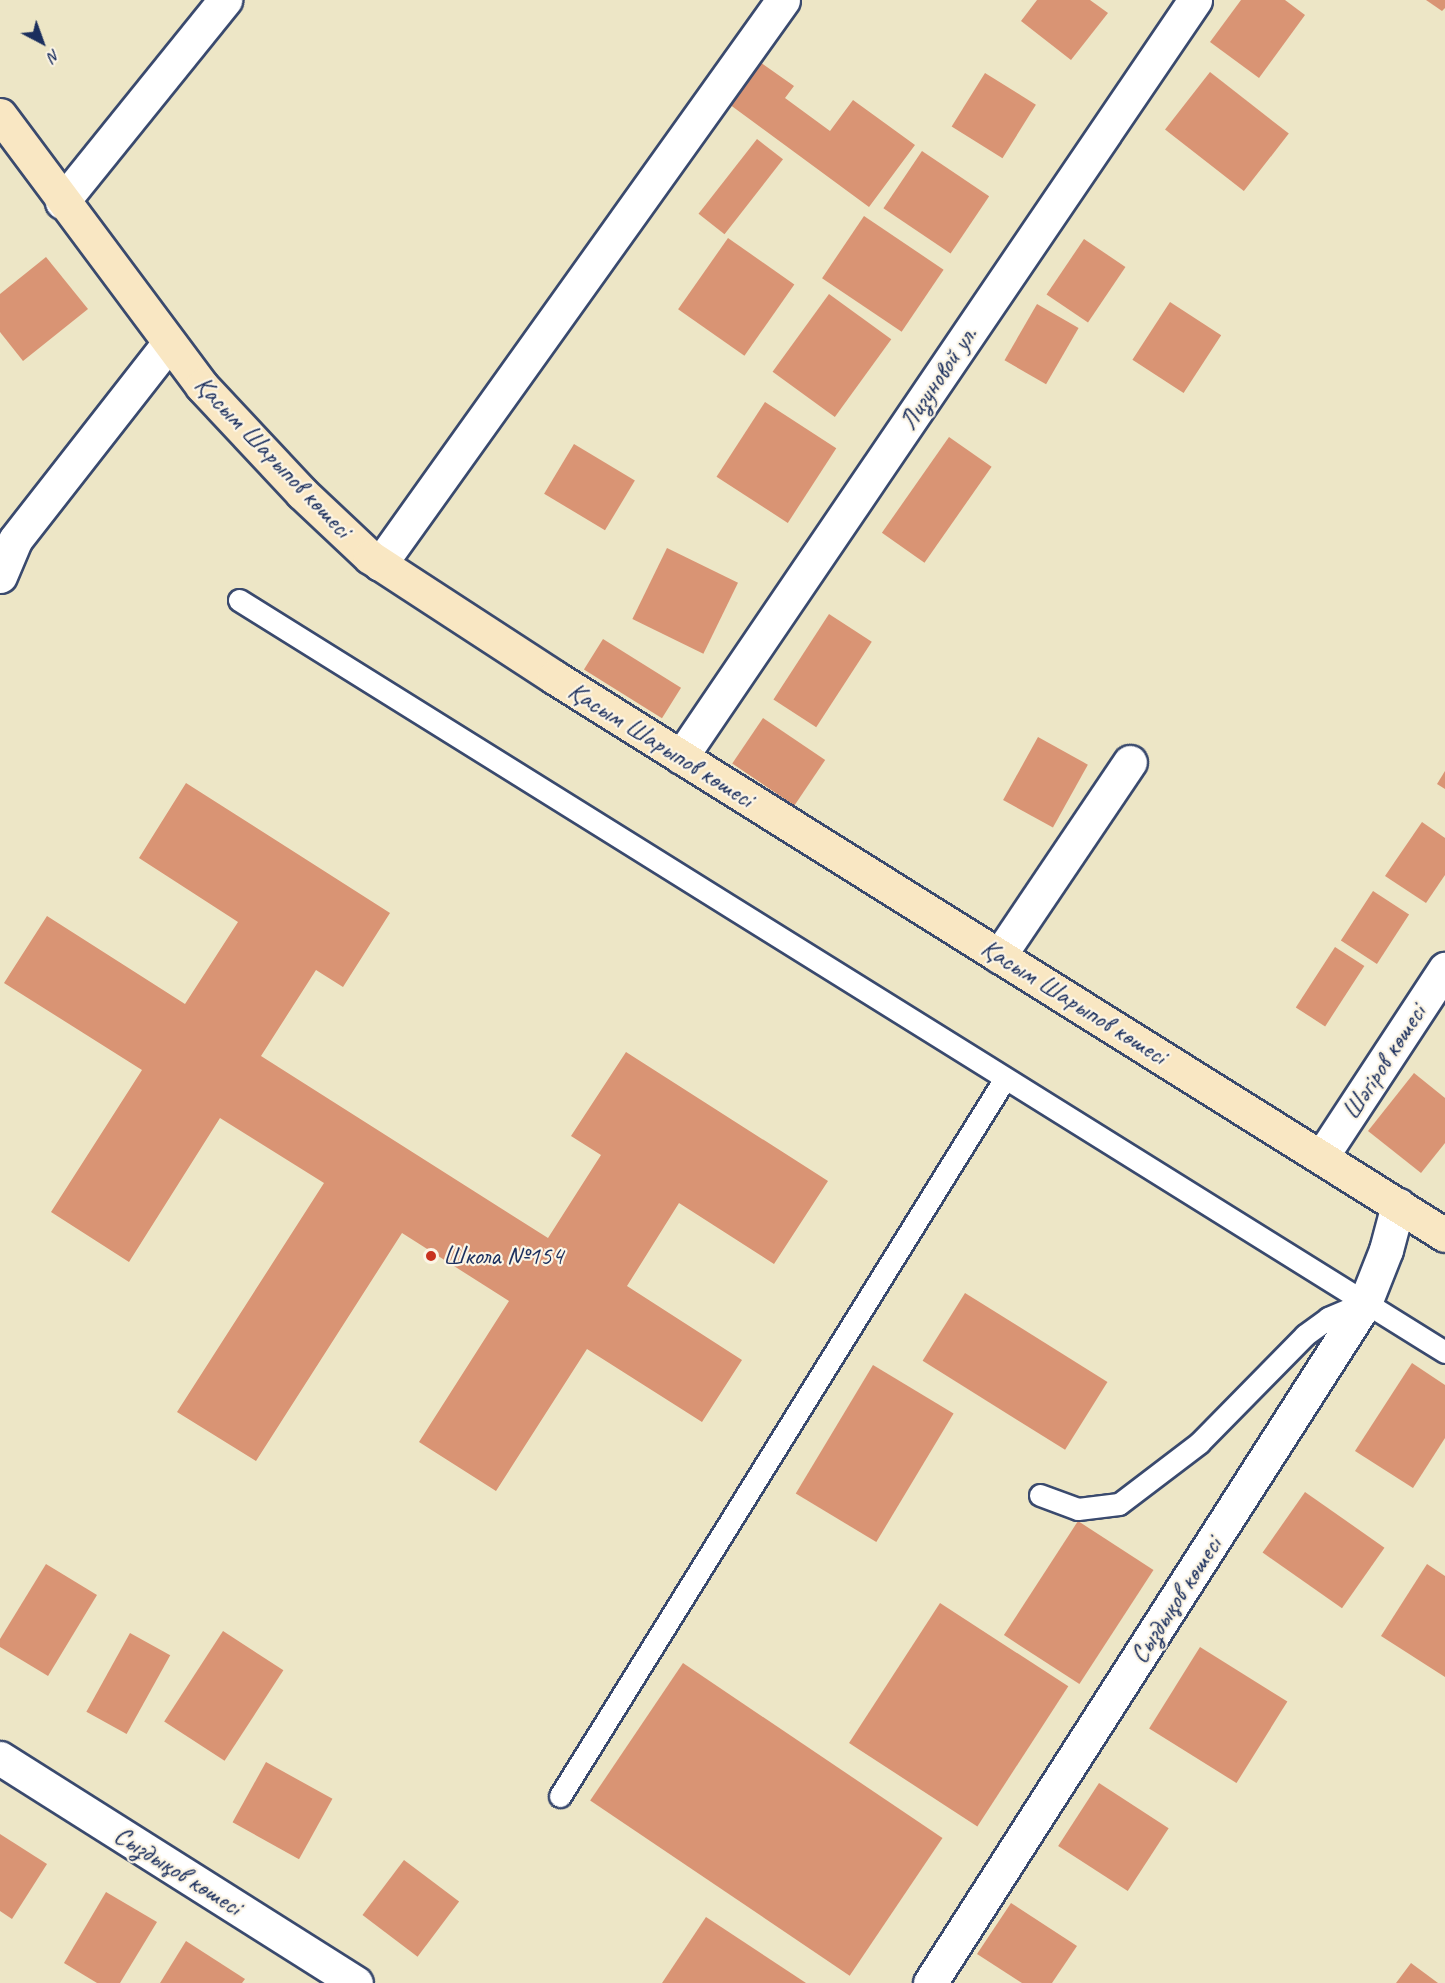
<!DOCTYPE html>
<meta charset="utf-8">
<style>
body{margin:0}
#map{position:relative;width:1445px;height:1983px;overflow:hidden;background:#ede6c6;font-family:Caveat,sans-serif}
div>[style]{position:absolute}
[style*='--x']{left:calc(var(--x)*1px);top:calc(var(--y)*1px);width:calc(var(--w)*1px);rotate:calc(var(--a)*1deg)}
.building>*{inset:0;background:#d99474;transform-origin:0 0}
.roads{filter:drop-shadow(2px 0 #3a4a6e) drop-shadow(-2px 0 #3a4a6e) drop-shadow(0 2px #3a4a6e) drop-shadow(0 -2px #3a4a6e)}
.lane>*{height:21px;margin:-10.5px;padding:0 10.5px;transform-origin:10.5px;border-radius:10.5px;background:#fff}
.street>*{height:33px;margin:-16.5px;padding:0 16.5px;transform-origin:16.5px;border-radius:16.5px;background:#fff}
.secondary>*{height:33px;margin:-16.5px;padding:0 16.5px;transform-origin:16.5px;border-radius:16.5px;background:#f9e7c3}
.dots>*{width:16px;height:16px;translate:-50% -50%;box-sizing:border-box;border:3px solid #fcf5e5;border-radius:50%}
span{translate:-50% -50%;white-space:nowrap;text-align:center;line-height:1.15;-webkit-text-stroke:4.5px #fcf5e5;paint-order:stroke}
.street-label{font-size:26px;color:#1b2f5e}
.poi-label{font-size:26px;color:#1b2f5e}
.left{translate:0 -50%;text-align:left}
.north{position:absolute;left:12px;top:12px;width:60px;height:60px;-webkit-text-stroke:4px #fcf5e5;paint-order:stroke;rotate:139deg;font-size:16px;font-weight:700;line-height:24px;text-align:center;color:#1b2f5e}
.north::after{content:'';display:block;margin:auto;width:21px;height:27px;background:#1b2f5e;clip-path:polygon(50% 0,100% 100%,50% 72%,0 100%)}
</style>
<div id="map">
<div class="building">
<i style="clip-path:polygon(1037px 0,1090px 0,1108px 13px,1071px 60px,1021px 21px)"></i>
<i style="clip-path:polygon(1241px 0,1285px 0,1305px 15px,1259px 78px,1210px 42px)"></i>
<i style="clip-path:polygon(1426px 0,1445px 0,1445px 8px,1442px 11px)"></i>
<i style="clip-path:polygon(760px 62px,794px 86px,785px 98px,830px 131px,853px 100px,915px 145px,869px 207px,729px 104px)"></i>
<i style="left:1210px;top:72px;width:100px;height:73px;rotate:38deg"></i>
<i style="left:985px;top:73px;width:60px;height:63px;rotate:32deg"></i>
<i style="left:757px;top:139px;width:33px;height:95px;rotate:38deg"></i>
<i style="left:922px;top:151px;width:81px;height:69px;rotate:34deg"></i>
<i style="left:864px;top:216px;width:96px;height:75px;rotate:34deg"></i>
<i style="left:728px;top:238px;width:81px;height:87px;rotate:35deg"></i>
<i style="left:1084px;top:239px;width:50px;height:67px;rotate:34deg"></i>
<i style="clip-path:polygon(46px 257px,88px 309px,23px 361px,0 332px,0 294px)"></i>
<i style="left:829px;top:294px;width:77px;height:96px;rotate:36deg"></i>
<i style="left:1170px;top:302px;width:61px;height:69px;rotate:33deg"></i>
<i style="left:1037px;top:304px;width:48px;height:65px;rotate:30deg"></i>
<i style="left:765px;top:402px;width:85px;height:89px;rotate:33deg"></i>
<i style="left:949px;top:437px;width:52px;height:117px;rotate:35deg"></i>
<i style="left:574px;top:444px;width:71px;height:58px;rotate:31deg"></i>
<i style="left:667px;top:548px;width:79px;height:79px;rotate:26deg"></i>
<i style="left:829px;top:614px;width:51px;height:102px;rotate:33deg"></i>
<i style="left:603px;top:639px;width:92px;height:36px;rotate:32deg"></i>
<i style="left:763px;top:718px;width:75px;height:55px;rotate:34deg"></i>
<i style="left:1038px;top:737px;width:57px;height:72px;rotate:29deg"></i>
<i style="clip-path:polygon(1445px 771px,1445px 789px,1437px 784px)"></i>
<i style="clip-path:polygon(186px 783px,390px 913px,343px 987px,316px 970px,261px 1056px,548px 1238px,601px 1155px,571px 1136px,626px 1052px,828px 1181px,774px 1264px,679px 1203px,627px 1286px,742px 1360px,702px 1422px,587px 1349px,496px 1491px,419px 1442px,509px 1301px,402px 1233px,256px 1461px,177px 1412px,324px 1183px,220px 1118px,129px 1262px,51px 1212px,142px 1070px,4px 983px,47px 916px,185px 1004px,238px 922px,139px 858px)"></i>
<i style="clip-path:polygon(1422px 822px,1445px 838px,1445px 875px,1426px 903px,1385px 876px)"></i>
<i style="left:1373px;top:891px;width:43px;height:59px;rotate:33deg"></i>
<i style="left:1335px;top:947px;width:35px;height:72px;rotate:33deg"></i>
<i style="clip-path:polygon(1414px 1073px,1445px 1098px,1445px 1143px,1421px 1173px,1368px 1131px)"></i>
<i style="left:965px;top:1293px;width:168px;height:80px;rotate:32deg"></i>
<i style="clip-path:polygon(1412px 1363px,1445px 1385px,1445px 1438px,1413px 1488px,1355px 1451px)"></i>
<i style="left:873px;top:1365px;width:94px;height:150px;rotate:31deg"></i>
<i style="left:1305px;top:1492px;width:97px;height:74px;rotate:35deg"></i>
<i style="left:1078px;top:1521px;width:90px;height:136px;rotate:33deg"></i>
<i style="clip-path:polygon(46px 1564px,97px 1595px,48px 1676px,0 1647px,0 1639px)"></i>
<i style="clip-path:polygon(1427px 1564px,1445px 1576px,1445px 1677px,1381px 1636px)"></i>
<i style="left:940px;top:1603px;width:153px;height:167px;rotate:33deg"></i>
<i style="left:223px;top:1631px;width:72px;height:108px;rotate:33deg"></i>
<i style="left:130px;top:1633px;width:46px;height:90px;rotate:29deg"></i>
<i style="left:1200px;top:1647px;width:103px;height:96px;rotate:32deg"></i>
<i style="left:683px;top:1663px;width:313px;height:166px;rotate:34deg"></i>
<i style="left:266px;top:1762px;width:76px;height:69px;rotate:29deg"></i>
<i style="left:1099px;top:1783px;width:83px;height:75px;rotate:33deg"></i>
<i style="clip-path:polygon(0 1834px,47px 1864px,12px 1919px,0 1911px)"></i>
<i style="left:404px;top:1860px;width:69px;height:69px;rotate:37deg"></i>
<i style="clip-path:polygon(106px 1892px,157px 1922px,120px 1983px,97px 1983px,64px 1963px)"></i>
<i style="clip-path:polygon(1011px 1903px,1077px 1946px,1052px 1983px,1022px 1983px,977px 1954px)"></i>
<i style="clip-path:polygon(706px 1917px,806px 1983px,662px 1983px)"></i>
<i style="clip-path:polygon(186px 1941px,245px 1979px,242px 1983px,160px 1983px)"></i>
<i style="clip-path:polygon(1411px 1963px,1438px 1983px,1396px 1983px)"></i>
</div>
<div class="roads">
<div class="lane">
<i style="--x:239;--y:600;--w:1421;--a:31.95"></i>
<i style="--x:1040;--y:1495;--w:40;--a:20.2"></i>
<i style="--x:1078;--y:1509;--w:41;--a:-7"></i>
<i style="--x:1119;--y:1504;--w:101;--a:-37.3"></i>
<i style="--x:1199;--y:1443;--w:151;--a:-45.5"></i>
<i style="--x:1305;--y:1335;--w:29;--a:-36"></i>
<i style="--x:1328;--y:1318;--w:39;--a:-23"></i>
<i style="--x:560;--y:1796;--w:842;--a:-58.2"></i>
</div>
<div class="street">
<i style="--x:62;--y:202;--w:260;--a:-51.1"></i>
<i style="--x:380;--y:564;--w:693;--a:-54.45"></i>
<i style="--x:0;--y:576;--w:39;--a:-67"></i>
<i style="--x:15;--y:540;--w:250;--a:-52"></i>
<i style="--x:681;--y:757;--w:915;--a:-55.82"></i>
<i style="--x:999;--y:956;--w:234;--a:-56"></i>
<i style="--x:1322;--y:1156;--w:224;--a:-56.7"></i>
<i style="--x:0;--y:1758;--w:421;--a:32.3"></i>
<i style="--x:930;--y:1983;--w:807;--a:-57.39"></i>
<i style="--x:1365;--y:1303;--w:57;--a:-68.4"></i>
<i style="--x:1386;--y:1250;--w:47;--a:-75.1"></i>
</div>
<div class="secondary">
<i style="--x:0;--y:115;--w:338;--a:53.3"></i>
<i style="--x:202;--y:386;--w:146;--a:46.9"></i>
<i style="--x:302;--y:493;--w:93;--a:43.3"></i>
<i style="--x:370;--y:557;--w:220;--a:33.1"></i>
<i style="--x:554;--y:677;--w:1051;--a:32.06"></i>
</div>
</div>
<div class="dots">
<i style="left:431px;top:1256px;background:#c8321e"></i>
</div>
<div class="street-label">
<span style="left:938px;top:378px;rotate:-56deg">Лизуновой ул.</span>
<span style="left:273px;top:457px;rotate:46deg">Қасым Шарыпов көшесі</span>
<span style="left:661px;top:745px;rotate:32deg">Қасым Шарыпов көшесі</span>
<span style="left:1074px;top:1002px;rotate:32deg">Қасым Шарыпов көшесі</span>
<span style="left:1384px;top:1062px;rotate:-57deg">Шәгіров көшесі</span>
<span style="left:1176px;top:1600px;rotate:-57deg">Сыздықов көшесі</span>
<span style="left:178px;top:1871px;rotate:32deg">Сыздықов көшесі</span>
</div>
<div class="poi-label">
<span class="left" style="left:443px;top:1256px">Школа №154</span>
</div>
<div class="north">N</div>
</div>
